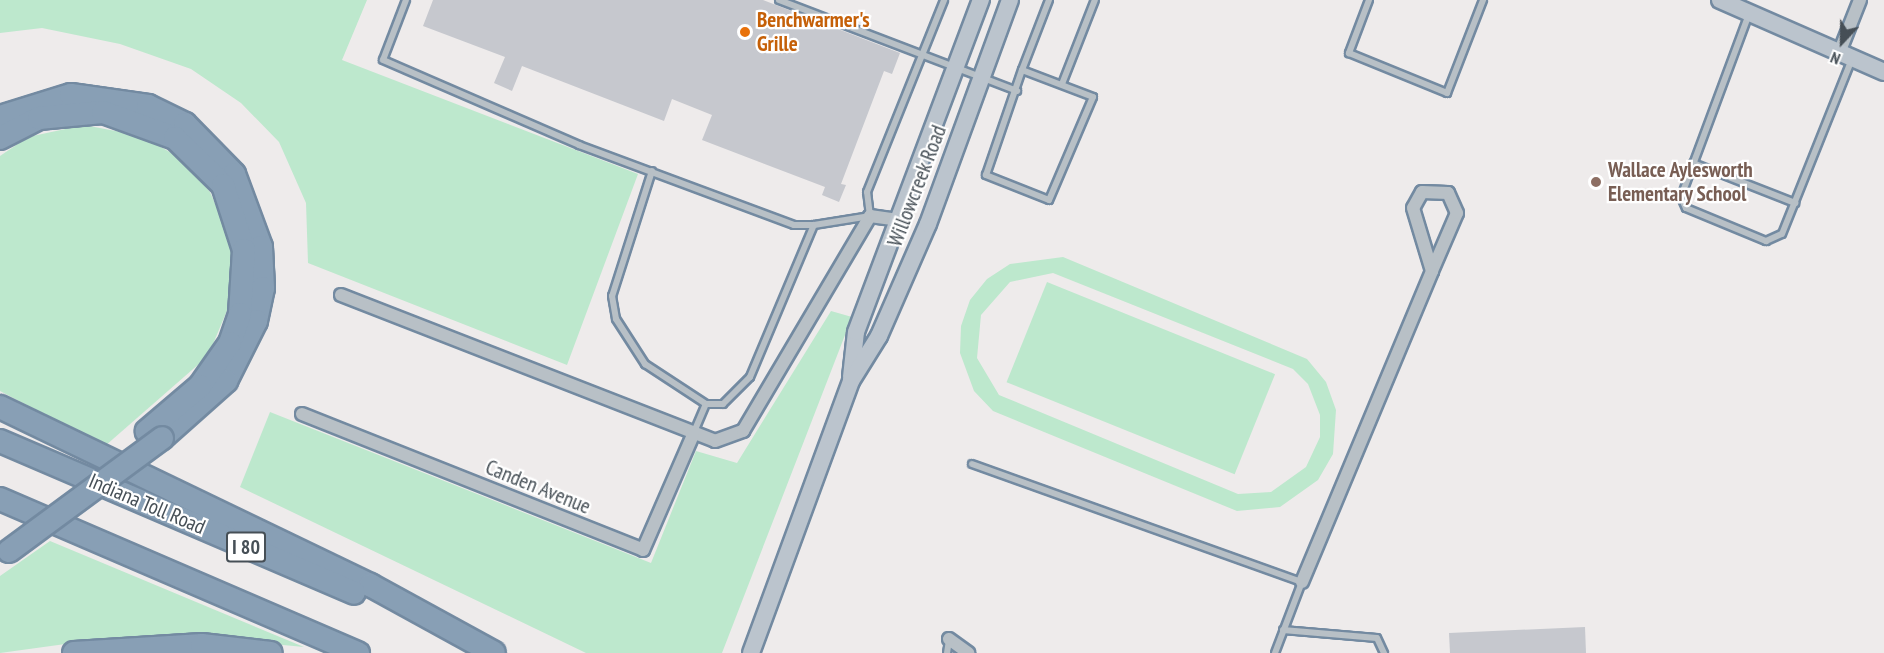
<!DOCTYPE html>
<style>
body{margin:0}
#map{position:relative;width:1884px;height:653px;overflow:hidden;background:#eeebeb;font-family:"PT Sans Narrow",sans-serif}
div>[style]{position:absolute}
[style*='--x']{left:calc(var(--x)*1px);top:calc(var(--y)*1px);width:calc(var(--w)*1px);rotate:calc(var(--a)*1deg)}
.green>*{inset:0;background:#bde8cd;transform-origin:0 0}
.building>*{inset:0;background:#c6c8ce}
.roads{filter:drop-shadow(2px 0 #738aa1) drop-shadow(-2px 0 #738aa1) drop-shadow(0 2px #738aa1) drop-shadow(0 -2px #738aa1)}
.lane>*{height:6px;margin:-3px;padding:0 3px;transform-origin:3px;border-radius:3px;background:#b8c0c6}
.street>*{height:12px;margin:-6px;padding:0 6px;transform-origin:6px;border-radius:6px;background:#b8c0c6}
.secondary>*{height:16px;margin:-8px;padding:0 8px;transform-origin:8px;border-radius:8px;background:#bbc4cd}
.highway>*{height:22px;margin:-11px;padding:0 11px;transform-origin:11px;border-radius:11px;background:#889fb5}
.bridges{filter:drop-shadow(2px 0 #738aa1) drop-shadow(-2px 0 #738aa1) drop-shadow(0 2px #738aa1) drop-shadow(0 -2px #738aa1)}
.highway-bridge>*{height:22px;margin:-11px;padding:0 11px;transform-origin:11px;border-radius:11px;background:#889fb5}
.dots>*{width:16px;height:16px;translate:-50% -50%;box-sizing:border-box;border:3px solid #fff;border-radius:50%}
span{translate:-50% -50%;white-space:nowrap;text-align:center;line-height:1.15;-webkit-text-stroke:4.5px #fff;paint-order:stroke}
.shield-label span{padding:2px 4px;background:#fff;border:2px solid;border-radius:4px;-webkit-text-stroke-width:0}
.shield-label{font-size:20px;color:#464f56;font-weight:700}
.food-label{font-size:21px;color:#c56008;font-weight:700}
.left{translate:0 -50%;text-align:left}
.education-label{font-size:21px;color:#785e54;font-weight:700}
.street-label{font-size:21px;color:#464f56}
.north{position:absolute;left:1812px;top:12px;width:60px;height:60px;-webkit-text-stroke:4px #fff;paint-order:stroke;rotate:202deg;font-size:16px;font-weight:700;line-height:24px;text-align:center;color:#464f56}
.north::after{content:'';display:block;margin:auto;width:21px;height:27px;background:#464f56;clip-path:polygon(50% 0,100% 100%,50% 72%,0 100%)}
</style>
<div id="map">
<div class="green">
<i style="clip-path:polygon(0 0,367px 0,342px 60px,638px 174px,567px 365px,308px 263px,306px 203px,279px 142px,241px 103px,191px 69px,120px 44px,42px 28px,0 33px)"></i>
<i style="clip-path:polygon(84px 125px,142px 136px,180px 158px,210px 192px,233px 245px,231px 301px,208px 356px,105px 446px,0 391px,0 156px,28px 137px)"></i>
<i style="clip-path:polygon(evenodd,1063px 257px,1307px 359px,1326px 382px,1336px 410px,1333px 454px,1318px 480px,1280px 507px,1237px 511px,993px 411px,974px 391px,960px 353px,961px 326px,970px 300px,987px 279px,1010px 264px,1063px 257px,1053px 273px,1293px 369px,1308px 384px,1320px 415px,1320px 437px,1306px 467px,1271px 492px,1238px 494px,999px 395px,977px 358px,981px 315px,1010px 282px,1053px 273px)"></i>
<i style="left:1047px;top:282px;width:246px;height:108px;rotate:22deg"></i>
<i style="clip-path:polygon(831px 311px,852px 317px,722px 653px,586px 653px,240px 487px,270px 412px,651px 563px,696px 451px,737px 463px)"></i>
<i style="clip-path:polygon(50px 541px,304px 647px,180px 635px,109px 638px,0 653px,0 576px)"></i>
</div>
<div class="building">
<i style="clip-path:polygon(433px 0,763px 0,900px 53px,892px 74px,884px 71px,841px 184px,846px 185px,839px 202px,822px 195px,825px 187px,702px 140px,712px 115px,672px 99px,664px 121px,522px 66px,512px 91px,494px 83px,505px 57px,423px 26px)"></i>
<i style="clip-path:polygon(1585px 627px,1586px 653px,1450px 653px,1449px 633px)"></i>
</div>
<div class="roads">
<div class="lane">
<i style="--x:406;--y:0;--w:64;--a:111"></i>
<i style="--x:383;--y:60;--w:214;--a:23.4"></i>
<i style="--x:579;--y:145;--w:229;--a:20.4"></i>
<i style="--x:794;--y:225;--w:20;--a:0"></i>
<i style="--x:814;--y:225;--w:57;--a:-9.1"></i>
<i style="--x:870;--y:216;--w:24;--a:-97"></i>
<i style="--x:867;--y:192;--w:207;--a:-68.1"></i>
<i style="--x:779;--y:0;--w:255;--a:20.9"></i>
<i style="--x:1369;--y:0;--w:57;--a:110.7"></i>
<i style="--x:1349;--y:53;--w:106;--a:22.2"></i>
<i style="--x:1447;--y:93;--w:100;--a:-68.8"></i>
<i style="--x:1749;--y:14;--w:195;--a:110.4"></i>
<i style="--x:1681;--y:197;--w:12;--a:66"></i>
<i style="--x:1686;--y:208;--w:87;--a:22.4"></i>
<i style="--x:1766;--y:241;--w:17;--a:-24"></i>
<i style="--x:1782;--y:234;--w:188;--a:-68.2"></i>
<i style="--x:1022;--y:70;--w:76;--a:20.8"></i>
<i style="--x:1093;--y:97;--w:112;--a:113.1"></i>
<i style="--x:1049;--y:200;--w:68;--a:-158.4"></i>
<i style="--x:986;--y:175;--w:111;--a:-71.1"></i>
<i style="--x:1022;--y:70;--w:75;--a:-68.9"></i>
<i style="--x:1062;--y:84;--w:90;--a:-68.6"></i>
<i style="--x:1693;--y:163;--w:110;--a:21.4"></i>
<i style="--x:652;--y:171;--w:131;--a:107.7"></i>
<i style="--x:612;--y:296;--w:23;--a:80"></i>
<i style="--x:616;--y:319;--w:54;--a:57.2"></i>
<i style="--x:645;--y:364;--w:73;--a:33.3"></i>
<i style="--x:694;--y:432;--w:30;--a:-67"></i>
<i style="--x:706;--y:404;--w:17;--a:0"></i>
<i style="--x:723;--y:404;--w:38;--a:-45"></i>
<i style="--x:750;--y:377;--w:165;--a:-67.2"></i>
<i style="--x:972;--y:464;--w:350;--a:19.7"></i>
<i style="--x:1302;--y:582;--w:76;--a:110.8"></i>
<i style="--x:1283;--y:630;--w:94;--a:4.9"></i>
<i style="--x:1377;--y:638;--w:17;--a:65"></i>
<i style="--x:947;--y:653;--w:13;--a:-81"></i>
</div>
<div class="street">
<i style="--x:1839;--y:53;--w:57;--a:-68.4"></i>
<i style="--x:341;--y:295;--w:401;--a:21.3"></i>
<i style="--x:715;--y:441;--w:30;--a:-20"></i>
<i style="--x:743;--y:431;--w:250;--a:-59.4"></i>
<i style="--x:870;--y:216;--w:30;--a:8"></i>
<i style="--x:302;--y:414;--w:367;--a:21.7"></i>
<i style="--x:643;--y:550;--w:125;--a:-66.5"></i>
<i style="--x:1302;--y:582;--w:337;--a:-67.3"></i>
<i style="--x:1432;--y:271;--w:63;--a:-66.7"></i>
<i style="--x:1457;--y:213;--w:22;--a:-114"></i>
<i style="--x:1448;--y:193;--w:26;--a:-178"></i>
<i style="--x:1422;--y:192;--w:18;--a:119"></i>
<i style="--x:1413;--y:208;--w:66;--a:73.2"></i>
<i style="--x:949;--y:639;--w:24;--a:36"></i>
</div>
<div class="secondary">
<i style="--x:1720;--y:0;--w:179;--a:23.7"></i>
<i style="--x:851;--y:377;--w:45;--a:-83.7"></i>
<i style="--x:856;--y:332;--w:355;--a:-69.4"></i>
<i style="--x:751;--y:653;--w:290;--a:-69.8"></i>
<i style="--x:851;--y:381;--w:53;--a:-58.1"></i>
<i style="--x:879;--y:336;--w:122;--a:-66.4"></i>
<i style="--x:928;--y:224;--w:239;--a:-69.9"></i>
</div>
<div class="highway">
<i style="--x:0;--y:117;--w:74;--a:-17.2"></i>
<i style="--x:71;--y:95;--w:78;--a:8.1"></i>
<i style="--x:148;--y:106;--w:41;--a:25.9"></i>
<i style="--x:185;--y:124;--w:70;--a:45.6"></i>
<i style="--x:234;--y:174;--w:78;--a:69.7"></i>
<i style="--x:261;--y:247;--w:41;--a:87.2"></i>
<i style="--x:263;--y:288;--w:34;--a:102"></i>
<i style="--x:256;--y:321;--w:67;--a:116.6"></i>
<i style="--x:226;--y:381;--w:86;--a:138.3"></i>
<i style="--x:0;--y:138;--w:44;--a:-27.1"></i>
<i style="--x:39;--y:118;--w:64;--a:-5.4"></i>
<i style="--x:103;--y:112;--w:77;--a:19.9"></i>
<i style="--x:175;--y:138;--w:67;--a:44.4"></i>
<i style="--x:223;--y:185;--w:68;--a:72.1"></i>
<i style="--x:244;--y:250;--w:64;--a:93.6"></i>
<i style="--x:240;--y:314;--w:31;--a:109"></i>
<i style="--x:230;--y:343;--w:52;--a:124.9"></i>
<i style="--x:200;--y:386;--w:70;--a:139.7"></i>
<i style="--x:0;--y:407;--w:411;--a:25.7"></i>
<i style="--x:370;--y:585;--w:141;--a:28.7"></i>
<i style="--x:0;--y:441;--w:385;--a:23.2"></i>
<i style="--x:0;--y:499;--w:390;--a:23.3"></i>
<i style="--x:74;--y:653;--w:128;--a:-3.6"></i>
<i style="--x:202;--y:645;--w:69;--a:6.6"></i>
</div>
</div>
<div class="bridges">
<div class="highway-bridge">
<i style="--x:9;--y:551;--w:190;--a:-36.4"></i>
</div>
</div>
<div class="dots">
<i style="left:745px;top:32px;background:#e8710a"></i>
<i style="left:1596px;top:182px;background:#8d6e63"></i>
</div>
<div class="shield-label">
<span style="left:246px;top:547px">I 80</span>
</div>
<div class="food-label">
<span class="left" style="left:757px;top:32px">Benchwarmer's<br>Grille</span>
</div>
<div class="education-label">
<span class="left" style="left:1608px;top:182px">Wallace Aylesworth<br>Elementary School</span>
</div>
<div class="street-label">
<span style="left:917px;top:186px;rotate:-69deg">Willowcreek Road</span>
<span style="left:538px;top:487px;rotate:22deg">Canden Avenue</span>
<span style="left:147px;top:504px;rotate:23deg">Indiana Toll Road</span>
</div>
<div class="north">N</div>
</div>
